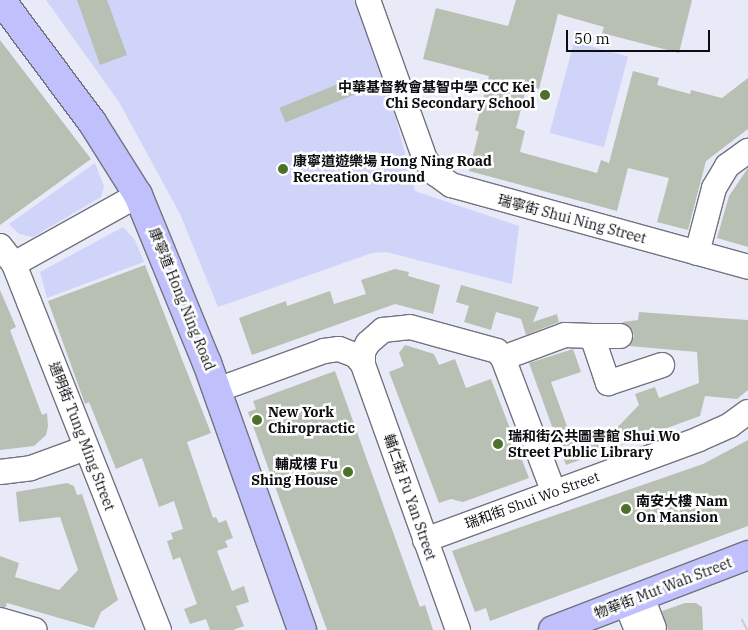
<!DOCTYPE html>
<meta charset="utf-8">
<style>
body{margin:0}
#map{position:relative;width:748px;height:630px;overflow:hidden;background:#e9eaf8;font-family:"IBM Plex Serif","Noto Sans TC",serif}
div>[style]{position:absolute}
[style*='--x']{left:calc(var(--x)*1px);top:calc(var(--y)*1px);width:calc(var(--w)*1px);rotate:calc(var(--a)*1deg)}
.green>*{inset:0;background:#d1d4f9;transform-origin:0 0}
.building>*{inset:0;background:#b8c0b3;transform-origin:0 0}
.minor-tunnel>*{height:24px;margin-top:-12px;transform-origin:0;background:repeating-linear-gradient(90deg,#c8c9d5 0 24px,transparent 0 36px)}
.roads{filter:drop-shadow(1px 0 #72737f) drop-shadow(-1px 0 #72737f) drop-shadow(0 1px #72737f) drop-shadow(0 -1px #72737f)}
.minor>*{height:24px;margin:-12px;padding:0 12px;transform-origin:12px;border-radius:12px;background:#fff}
.major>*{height:28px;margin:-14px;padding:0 14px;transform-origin:14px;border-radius:14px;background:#c0c0fc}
.dots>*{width:14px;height:14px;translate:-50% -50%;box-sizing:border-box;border:2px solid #fff;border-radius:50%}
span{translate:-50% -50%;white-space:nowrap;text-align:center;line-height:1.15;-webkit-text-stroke:5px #fff;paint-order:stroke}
.poi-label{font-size:14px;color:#0c0d11;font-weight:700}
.right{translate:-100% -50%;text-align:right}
.left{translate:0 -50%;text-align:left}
.street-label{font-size:14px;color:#0c0d11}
.scale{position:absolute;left:566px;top:30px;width:144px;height:22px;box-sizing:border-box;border:2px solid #0c0d11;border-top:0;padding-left:6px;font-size:15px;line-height:18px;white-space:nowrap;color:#0c0d11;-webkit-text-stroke:4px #fff;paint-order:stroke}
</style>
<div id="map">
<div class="green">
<i style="clip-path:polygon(46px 0,357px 0,391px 100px,415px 191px,519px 226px,512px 284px,386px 252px,372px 253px,218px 307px,180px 214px,119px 102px)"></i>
<i style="left:574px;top:42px;width:56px;height:94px;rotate:15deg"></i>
<i style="clip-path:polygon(95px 163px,104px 186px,101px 197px,33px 237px,19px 234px,9px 224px)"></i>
<i style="clip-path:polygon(123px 227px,135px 240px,144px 262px,47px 298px,40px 272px)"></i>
</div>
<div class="building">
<i style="clip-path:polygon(77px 0,107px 0,127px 55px,100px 65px)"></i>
<i style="clip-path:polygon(516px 0,692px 0,679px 53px,602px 33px,604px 27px,558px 14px,539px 89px,527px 86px,516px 128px,525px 131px,520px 152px,597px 173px,601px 160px,609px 163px,633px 71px,659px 78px,657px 85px,690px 94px,691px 90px,722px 98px,748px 78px,748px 129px,706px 161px,688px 230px,657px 222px,669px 178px,628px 168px,617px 211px,469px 171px,479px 132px,475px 130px,489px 76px,423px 59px,436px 8px,508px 26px)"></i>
<i style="clip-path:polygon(0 40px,91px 159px,0 225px)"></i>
<i style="left:348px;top:80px;width:16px;height:74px;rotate:68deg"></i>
<i style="clip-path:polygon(748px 168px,748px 247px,717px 238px,729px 196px)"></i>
<i style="clip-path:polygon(145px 265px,211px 433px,187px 442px,213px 518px,216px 517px,219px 523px,226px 520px,233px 538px,225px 541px,228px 547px,217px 551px,232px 591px,244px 586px,249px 602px,236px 606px,244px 626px,233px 630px,210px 630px,206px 619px,190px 624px,184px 609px,197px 604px,180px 557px,173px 560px,167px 541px,173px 539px,171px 533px,183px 529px,174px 501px,159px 507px,142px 458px,116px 469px,89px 402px,85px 404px,48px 301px)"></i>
<i style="clip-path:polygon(395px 269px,409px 272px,408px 276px,440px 285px,433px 314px,395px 304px,252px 355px,239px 318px,286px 301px,287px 306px,330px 291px,334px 304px,366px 294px,361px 280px)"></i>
<i style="clip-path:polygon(461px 285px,539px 307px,533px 322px,557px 314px,559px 322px,526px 335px,521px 319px,496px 312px,491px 330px,464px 322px,469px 306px,456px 302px)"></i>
<i style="clip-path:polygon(0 290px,16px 327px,10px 330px,42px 415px,47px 413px,48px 426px,46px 435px,34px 446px,0 450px)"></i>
<i style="clip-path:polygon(639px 312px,748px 320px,748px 390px,737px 399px,705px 396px,700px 416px,566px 465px,529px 363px,573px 349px,581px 372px,551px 382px,573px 443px,602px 432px,605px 440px,639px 405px,635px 394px,655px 387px,659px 398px,699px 383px,697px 352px,629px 346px,634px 336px,632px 330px,622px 322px,638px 320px)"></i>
<i style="clip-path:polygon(405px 345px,434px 354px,439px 365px,455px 359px,466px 388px,491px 379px,529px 478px,463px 502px,451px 499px,439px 503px,389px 372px,404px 366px,399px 353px)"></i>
<i style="clip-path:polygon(335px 371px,420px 607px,425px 605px,433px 630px,327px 630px,248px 412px,256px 409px,253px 401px)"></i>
<i style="clip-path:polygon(748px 440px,748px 526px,490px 621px,486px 608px,475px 612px,452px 551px,703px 464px)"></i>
<i style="clip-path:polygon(67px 483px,74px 486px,77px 495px,82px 494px,118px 600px,101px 612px,94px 628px,7px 603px,6px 607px,0 607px,0 556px,19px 563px,15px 577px,59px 590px,78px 570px,60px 517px,19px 522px,16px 492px)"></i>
<i style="clip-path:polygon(685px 603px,696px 603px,702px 607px,703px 630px,668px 630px,662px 611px)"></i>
</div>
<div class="minor-tunnel">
<i style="--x:746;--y:630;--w:2;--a:-27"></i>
</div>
<div class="roads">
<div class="minor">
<i style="--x:368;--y:0;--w:169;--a:70.3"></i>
<i style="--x:425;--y:159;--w:19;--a:54"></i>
<i style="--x:436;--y:174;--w:19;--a:36"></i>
<i style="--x:451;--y:185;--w:308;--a:15.4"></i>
<i style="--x:0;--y:246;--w:23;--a:52"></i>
<i style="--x:14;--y:264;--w:41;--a:68.5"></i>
<i style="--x:29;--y:302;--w:353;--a:68.4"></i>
<i style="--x:697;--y:253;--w:67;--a:-75.3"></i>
<i style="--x:714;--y:188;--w:26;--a:-59"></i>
<i style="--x:727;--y:166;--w:26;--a:-36"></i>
<i style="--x:14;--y:264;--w:142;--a:-29.1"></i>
<i style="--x:592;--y:336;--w:28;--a:0"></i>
<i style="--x:503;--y:358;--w:66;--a:-20.4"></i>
<i style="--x:565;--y:335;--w:27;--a:2"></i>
<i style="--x:592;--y:336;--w:50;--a:71.2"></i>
<i style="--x:608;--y:383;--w:57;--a:-18.4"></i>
<i style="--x:217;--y:390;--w:114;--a:-20"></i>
<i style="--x:324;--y:351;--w:15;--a:-8"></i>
<i style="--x:339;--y:349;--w:17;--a:21"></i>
<i style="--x:355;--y:355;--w:12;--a:48"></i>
<i style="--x:0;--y:472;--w:31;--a:-7"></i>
<i style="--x:31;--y:468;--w:59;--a:-20"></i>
<i style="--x:425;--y:540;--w:292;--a:-20.2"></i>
<i style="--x:699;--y:439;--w:34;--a:-24"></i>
<i style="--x:730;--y:425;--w:22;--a:-36"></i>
<i style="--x:642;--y:597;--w:33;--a:69"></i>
<i style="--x:626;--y:603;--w:29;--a:68"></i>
<i style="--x:0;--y:620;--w:36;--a:16"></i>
<i style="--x:458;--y:630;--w:282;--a:-109.7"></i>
<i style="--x:363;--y:364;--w:12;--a:-90"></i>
<i style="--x:363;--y:352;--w:10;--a:-61"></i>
<i style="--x:368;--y:343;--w:20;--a:-41"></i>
<i style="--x:383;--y:330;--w:27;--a:-6"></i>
<i style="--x:410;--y:327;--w:90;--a:15.4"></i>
<i style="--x:497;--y:351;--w:9;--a:49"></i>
<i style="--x:503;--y:358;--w:144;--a:69.3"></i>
</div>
<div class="major">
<i style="--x:1;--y:0;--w:152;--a:53.3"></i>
<i style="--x:92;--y:122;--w:86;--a:57.8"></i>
<i style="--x:138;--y:195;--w:182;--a:67.7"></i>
<i style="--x:207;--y:363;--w:283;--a:70.4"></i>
<i style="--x:553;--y:630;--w:209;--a:-21"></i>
</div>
</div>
<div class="dots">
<i style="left:545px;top:95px;background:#4c712b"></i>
<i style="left:283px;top:169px;background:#4c712b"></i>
<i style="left:257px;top:420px;background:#4c712b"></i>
<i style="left:498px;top:444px;background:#4c712b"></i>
<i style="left:348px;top:472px;background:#4c712b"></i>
<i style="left:626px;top:509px;background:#4c712b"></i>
</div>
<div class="poi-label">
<span class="right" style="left:535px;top:95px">中華基督教會基智中學 CCC Kei<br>Chi Secondary School</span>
<span class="left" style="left:293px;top:169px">康寧道遊樂場 Hong Ning Road<br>Recreation Ground</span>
<span class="left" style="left:268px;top:420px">New York<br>Chiropractic</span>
<span class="left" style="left:508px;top:444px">瑞和街公共圖書館 Shui Wo<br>Street Public Library</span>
<span class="right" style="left:338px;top:472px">輔成樓 Fu<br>Shing House</span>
<span class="left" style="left:636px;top:509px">南安大樓 Nam<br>On Mansion</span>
</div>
<div class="street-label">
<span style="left:572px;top:219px;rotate:15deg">瑞寧街 Shui Ning Street</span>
<span style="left:182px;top:299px;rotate:68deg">康寧道 Hong Ning Road</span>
<span style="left:82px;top:436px;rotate:69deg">通明街 Tung Ming Street</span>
<span style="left:410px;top:497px;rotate:71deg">輔仁街 Fu Yan Street</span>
<span style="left:532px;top:500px;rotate:-20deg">瑞和街 Shui Wo Street</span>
<span style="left:663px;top:588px;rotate:-21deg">物華街 Mut Wah Street</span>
</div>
<div class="scale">50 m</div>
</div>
